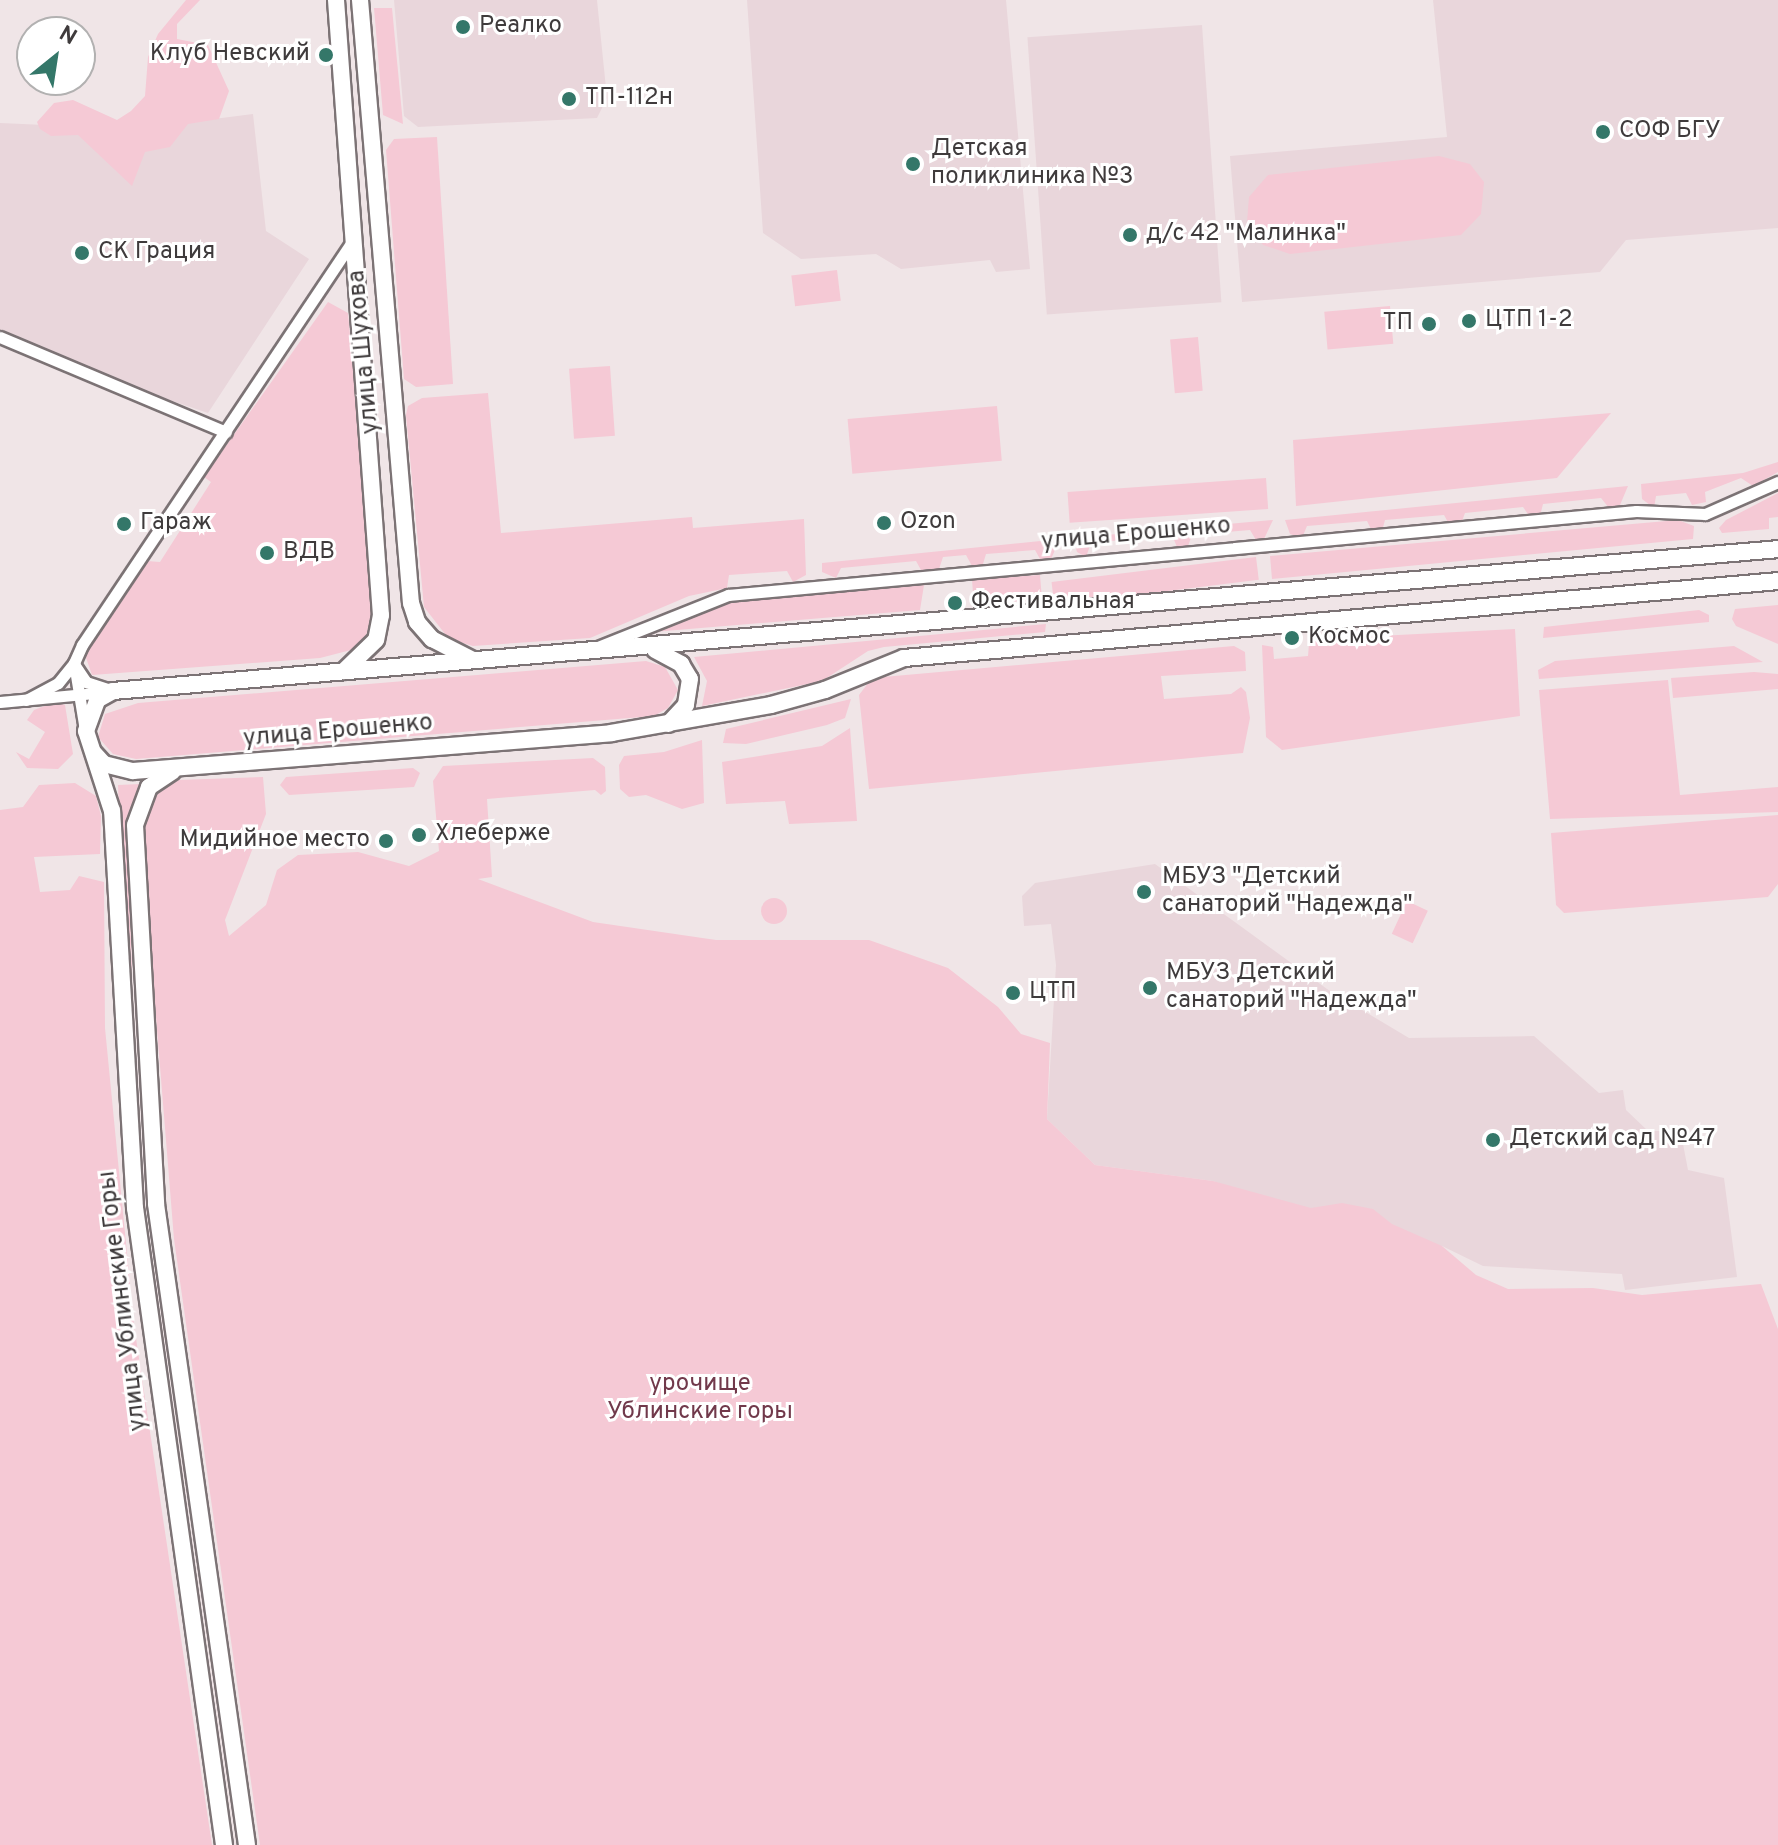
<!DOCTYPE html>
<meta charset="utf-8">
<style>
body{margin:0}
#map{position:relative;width:1778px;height:1845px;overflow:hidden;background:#f0e5e7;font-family:Overpass,sans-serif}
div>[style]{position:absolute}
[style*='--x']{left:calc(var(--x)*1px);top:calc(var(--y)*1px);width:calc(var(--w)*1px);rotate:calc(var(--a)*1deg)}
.built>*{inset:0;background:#e9d6db;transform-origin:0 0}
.green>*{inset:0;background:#f5c9d5;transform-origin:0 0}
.round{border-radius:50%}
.roads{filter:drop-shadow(2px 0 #7c7375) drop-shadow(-2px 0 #7c7375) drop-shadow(0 2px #7c7375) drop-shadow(0 -2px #7c7375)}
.minor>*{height:11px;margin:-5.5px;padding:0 5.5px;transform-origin:5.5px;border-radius:5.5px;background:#fff}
.secondary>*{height:16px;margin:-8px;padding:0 8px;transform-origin:8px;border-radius:8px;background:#fff}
.dots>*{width:22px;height:22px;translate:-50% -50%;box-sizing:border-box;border:4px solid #fff;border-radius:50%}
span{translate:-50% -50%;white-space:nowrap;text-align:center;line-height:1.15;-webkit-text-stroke:6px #fff;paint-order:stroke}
.poi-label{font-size:24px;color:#3f3b3c}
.left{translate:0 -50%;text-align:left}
.right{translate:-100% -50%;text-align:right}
.street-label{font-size:24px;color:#3f3b3c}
.park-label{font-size:24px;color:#71394b}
.north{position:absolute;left:16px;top:16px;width:80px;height:80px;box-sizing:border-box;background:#fff;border:2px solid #b2b1b1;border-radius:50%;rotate:30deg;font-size:22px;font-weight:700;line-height:32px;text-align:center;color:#3f3b3c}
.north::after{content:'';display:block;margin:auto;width:28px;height:36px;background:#347769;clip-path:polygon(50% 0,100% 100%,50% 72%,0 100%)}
</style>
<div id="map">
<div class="built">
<i style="clip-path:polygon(394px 0,597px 0,607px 98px,597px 118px,418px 127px,404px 116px)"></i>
<i style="clip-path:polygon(747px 0,1006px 0,1030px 269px,996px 272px,990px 260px,901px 269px,876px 254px,801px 259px,763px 233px)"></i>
<i style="clip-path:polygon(1433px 0,1778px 0,1778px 228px,1626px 240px,1600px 272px,1242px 302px,1230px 156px,1447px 137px)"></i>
<i style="left:1202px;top:25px;width:278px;height:175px;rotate:86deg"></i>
<i style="clip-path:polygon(253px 114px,266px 231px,309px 259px,208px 413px,0 343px,0 123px,135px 129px)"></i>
<i style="clip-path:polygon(1155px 864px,1327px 989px,1409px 1038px,1534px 1036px,1599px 1093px,1623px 1090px,1626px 1110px,1648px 1131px,1667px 1131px,1671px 1144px,1683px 1144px,1688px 1170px,1724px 1178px,1737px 1277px,1625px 1290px,1622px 1274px,1483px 1266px,1442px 1246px,1394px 1251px,1213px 1181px,1095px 1165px,1047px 1119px,1056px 965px,1051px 924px,1024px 926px,1022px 896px,1035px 883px)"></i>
</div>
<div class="green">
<i style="clip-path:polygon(186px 0,200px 0,177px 24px,177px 39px,208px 45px,229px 91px,219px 119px,188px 124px,170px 147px,145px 152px,132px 186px,78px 135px,51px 136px,40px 129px,37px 122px,54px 103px,73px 100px,117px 120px,131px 111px,145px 96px,148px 57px,158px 34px)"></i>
<i style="clip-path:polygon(374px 8px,392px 8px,403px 124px,383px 115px)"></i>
<i style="clip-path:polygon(437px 137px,453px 384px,416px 387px,404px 379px,386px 150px,394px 139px)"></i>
<i style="clip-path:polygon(1439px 156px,1470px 164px,1484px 182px,1481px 214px,1461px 235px,1290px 254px,1263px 245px,1247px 222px,1249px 197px,1268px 175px)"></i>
<i style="left:837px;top:270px;width:31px;height:46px;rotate:83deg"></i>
<i style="clip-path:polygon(328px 302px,348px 313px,372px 582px,374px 612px,366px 635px,351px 650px,320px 658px,92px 675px,85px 655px,93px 640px,147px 561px,160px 562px,211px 482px,204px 477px)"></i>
<i style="left:1390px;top:306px;width:38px;height:66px;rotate:85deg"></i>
<i style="left:1198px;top:337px;width:54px;height:28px;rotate:85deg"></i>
<i style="left:610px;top:366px;width:70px;height:41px;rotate:86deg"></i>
<i style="clip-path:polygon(488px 393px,501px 533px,692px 517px,693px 528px,804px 519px,806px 575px,793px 582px,787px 571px,729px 575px,727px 588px,689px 596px,590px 638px,473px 646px,449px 639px,424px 607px,406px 415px,408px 406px,422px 398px)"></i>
<i style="left:997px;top:406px;width:55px;height:150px;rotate:85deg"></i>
<i style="clip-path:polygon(1611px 413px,1557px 478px,1296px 506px,1293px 440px)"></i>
<i style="clip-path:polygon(1778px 462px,1778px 472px,1753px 486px,1741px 478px,1705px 492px,1706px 502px,1692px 505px,1686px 493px,1656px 496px,1654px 508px,1642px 499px,1641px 484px,1743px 473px)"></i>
<i style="left:1266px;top:478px;width:31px;height:199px;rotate:86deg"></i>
<i style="clip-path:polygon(1628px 486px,1620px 505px,1609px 508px,1601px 498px,1543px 504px,1540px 516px,1530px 517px,1523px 507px,1465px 513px,1461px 524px,1449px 524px,1444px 515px,1385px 520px,1382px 531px,1372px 531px,1367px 521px,1307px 526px,1302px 538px,1290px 534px,1285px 520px)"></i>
<i style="clip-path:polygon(1778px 493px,1778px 517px,1769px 518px,1769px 529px,1722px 533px,1719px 528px,1726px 520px)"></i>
<i style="clip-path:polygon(1273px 520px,1264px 539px,1256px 540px,1250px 530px,1192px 535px,1188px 546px,1177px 547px,1172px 535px,1091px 543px,1086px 557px,1077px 552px,1073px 538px)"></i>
<i style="clip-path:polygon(1678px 520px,1694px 526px,1693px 539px,1272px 579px,1270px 556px)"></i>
<i style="clip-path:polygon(1060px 539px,1051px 559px,1040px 559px,1035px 550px,986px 554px,983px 564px,972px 566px,966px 555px,943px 557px,939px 569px,921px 570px,916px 561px,841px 568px,836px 578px,822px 572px,822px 563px)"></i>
<i style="left:1256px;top:557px;width:23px;height:206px;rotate:83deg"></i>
<i style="clip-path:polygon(1040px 575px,1042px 599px,981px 605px,980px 595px,973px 594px,972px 579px)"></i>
<i style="clip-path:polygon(924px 585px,920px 610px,641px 633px,719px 603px)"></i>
<i style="clip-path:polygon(1778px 605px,1778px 644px,1736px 626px,1732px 619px,1735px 609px)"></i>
<i style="clip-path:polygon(1699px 610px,1709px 615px,1709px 622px,1543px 638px,1544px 627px)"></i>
<i style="clip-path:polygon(1046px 624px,1045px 632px,884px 647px,868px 651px,822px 681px,702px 706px,707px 681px,694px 657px)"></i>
<i style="clip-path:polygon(1515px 629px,1520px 716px,1282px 750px,1266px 737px,1262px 645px,1273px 647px,1274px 659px,1308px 656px,1309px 644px,1320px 639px)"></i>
<i style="clip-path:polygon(1234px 646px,1245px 652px,1246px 671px,1161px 676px,1164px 699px,1231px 694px,1241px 687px,1246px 692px,1250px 718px,1243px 753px,869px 789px,859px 695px,872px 678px)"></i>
<i style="clip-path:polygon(1734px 646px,1763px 662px,1539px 679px,1538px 670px,1555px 661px)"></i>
<i style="clip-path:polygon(646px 661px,665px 667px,678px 690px,668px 708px,654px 716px,136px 759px,113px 754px,98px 737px,105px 714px,138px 703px)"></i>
<i style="clip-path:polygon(1754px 672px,1778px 674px,1778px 689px,1673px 698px,1671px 678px)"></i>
<i style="clip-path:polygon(1668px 680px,1680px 795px,1778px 787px,1778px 812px,1550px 819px,1539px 690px)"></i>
<i style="clip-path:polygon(851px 699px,845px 718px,827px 725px,746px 744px,723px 743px,726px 729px)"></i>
<i style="clip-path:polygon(55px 702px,65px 705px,73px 754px,58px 769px,27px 768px,16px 752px,29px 759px,45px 732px,27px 720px,34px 710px)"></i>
<i style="clip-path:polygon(850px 728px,857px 821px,789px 824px,785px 801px,726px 804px,722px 762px,822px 746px)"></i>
<i style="clip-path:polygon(702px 740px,704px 803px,682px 809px,646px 795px,629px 797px,620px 789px,619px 765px,624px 756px,664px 752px)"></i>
<i style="clip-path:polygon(593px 758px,605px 767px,606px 791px,601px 795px,595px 790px,487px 799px,492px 877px,478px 879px,593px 922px,716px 940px,869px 940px,948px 968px,998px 1007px,1021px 1034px,1050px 1043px,1047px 1119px,1095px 1165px,1213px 1181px,1311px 1208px,1342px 1203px,1373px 1209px,1392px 1224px,1442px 1246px,1476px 1275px,1508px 1289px,1593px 1288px,1642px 1295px,1761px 1284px,1778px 1329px,1778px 1845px,260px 1845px,174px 1239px,143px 857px,146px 817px,159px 791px,179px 780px,263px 777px,266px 814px,225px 920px,229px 936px,266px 905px,277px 870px,298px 855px,358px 852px,409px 866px,439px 851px,433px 781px,443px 766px)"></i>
<i style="clip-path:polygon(413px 768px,420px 773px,414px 787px,289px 795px,280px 785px,286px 777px)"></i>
<i style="clip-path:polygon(75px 783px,96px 796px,101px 816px,100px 854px,34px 857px,40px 892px,70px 890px,79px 876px,104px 882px,105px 1028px,134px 1325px,212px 1845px,0 1845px,0 810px,23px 807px,39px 785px)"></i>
<i style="clip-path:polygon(141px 784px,127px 820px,132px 971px,125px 971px,118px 785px)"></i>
<i style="clip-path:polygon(1778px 815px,1778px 884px,1768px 897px,1564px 913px,1556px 905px,1551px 833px)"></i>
<i class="round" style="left:761px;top:898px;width:26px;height:26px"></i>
<i style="left:1407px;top:901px;width:23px;height:36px;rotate:25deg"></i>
</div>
<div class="roads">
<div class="minor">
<i style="--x:0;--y:337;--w:245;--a:22.8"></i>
<i style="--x:600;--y:646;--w:138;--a:-21.7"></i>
<i style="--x:728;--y:595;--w:912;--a:-5.29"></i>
<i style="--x:1636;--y:511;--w:69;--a:2.5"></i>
<i style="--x:1705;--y:514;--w:80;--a:-23.7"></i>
<i style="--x:74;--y:663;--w:68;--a:80.7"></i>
<i style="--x:74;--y:664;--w:22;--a:56"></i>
<i style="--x:86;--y:682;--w:25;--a:18"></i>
<i style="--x:26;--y:700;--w:36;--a:-28"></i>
<i style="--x:58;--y:683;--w:26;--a:-51"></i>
<i style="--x:74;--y:663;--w:20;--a:-66"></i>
<i style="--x:82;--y:645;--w:487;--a:-56.2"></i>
<i style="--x:0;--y:702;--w:105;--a:-5.4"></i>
</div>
<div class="secondary">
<i style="--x:336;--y:0;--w:617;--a:85.82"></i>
<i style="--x:381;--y:615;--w:25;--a:101"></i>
<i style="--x:376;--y:640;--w:45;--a:135.9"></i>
<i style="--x:360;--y:0;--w:605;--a:85.17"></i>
<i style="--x:411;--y:603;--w:20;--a:72"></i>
<i style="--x:417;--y:622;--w:23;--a:49"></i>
<i style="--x:432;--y:639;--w:44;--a:27.1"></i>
<i style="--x:655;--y:650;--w:30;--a:28"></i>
<i style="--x:681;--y:664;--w:17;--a:59"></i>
<i style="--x:690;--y:679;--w:26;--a:99"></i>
<i style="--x:686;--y:705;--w:26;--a:133"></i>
<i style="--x:94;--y:753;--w:15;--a:48"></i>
<i style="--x:104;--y:764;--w:30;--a:14"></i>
<i style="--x:133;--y:771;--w:480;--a:-4.5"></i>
<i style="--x:611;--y:733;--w:162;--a:-9.9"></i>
<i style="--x:771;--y:705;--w:56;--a:-15.5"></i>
<i style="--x:825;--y:690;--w:85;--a:-22.1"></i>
<i style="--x:904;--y:658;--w:877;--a:-5.03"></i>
<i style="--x:173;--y:771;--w:29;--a:146"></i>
<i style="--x:149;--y:787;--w:40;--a:110.2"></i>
<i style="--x:135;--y:825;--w:380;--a:86.8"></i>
<i style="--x:156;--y:1204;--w:647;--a:81.92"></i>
<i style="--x:224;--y:1845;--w:643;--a:-97.95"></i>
<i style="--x:135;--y:1208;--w:398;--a:-93.3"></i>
<i style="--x:112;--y:811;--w:84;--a:-108"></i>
<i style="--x:86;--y:731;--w:33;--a:-70"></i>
<i style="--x:97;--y:700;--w:18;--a:-29"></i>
<i style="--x:113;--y:691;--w:1671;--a:-4.87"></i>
</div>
</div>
<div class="dots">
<i style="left:463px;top:27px;background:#347769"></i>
<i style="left:326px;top:55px;background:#347769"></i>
<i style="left:569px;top:99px;background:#347769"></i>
<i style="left:1603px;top:132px;background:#347769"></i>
<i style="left:913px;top:164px;background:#347769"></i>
<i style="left:1130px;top:235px;background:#347769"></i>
<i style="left:82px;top:253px;background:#347769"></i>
<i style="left:1469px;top:321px;background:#347769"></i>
<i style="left:1429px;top:324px;background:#347769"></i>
<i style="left:884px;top:523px;background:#347769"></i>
<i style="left:124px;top:524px;background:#347769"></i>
<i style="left:267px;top:553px;background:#347769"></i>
<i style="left:955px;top:603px;background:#347769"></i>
<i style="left:1292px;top:638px;background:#347769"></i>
<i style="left:419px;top:835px;background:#347769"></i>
<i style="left:386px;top:841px;background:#347769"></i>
<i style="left:1144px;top:892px;background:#347769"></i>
<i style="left:1150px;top:988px;background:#347769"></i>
<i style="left:1013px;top:993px;background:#347769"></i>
<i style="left:1493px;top:1140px;background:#347769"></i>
</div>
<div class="poi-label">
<span class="left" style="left:479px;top:27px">Реалко</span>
<span class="right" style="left:310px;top:55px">Клуб Невский</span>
<span class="left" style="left:585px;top:99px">ТП-112н</span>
<span class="left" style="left:1619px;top:132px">СОФ БГУ</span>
<span class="left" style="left:931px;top:164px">Детская<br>поликлиника №3</span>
<span class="left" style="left:1146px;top:235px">д/с 42 "Малинка"</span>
<span class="left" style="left:98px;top:253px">СК Грация</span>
<span class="left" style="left:1485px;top:321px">ЦТП 1-2</span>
<span class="right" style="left:1413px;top:324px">ТП</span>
<span class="left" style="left:900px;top:523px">Ozon</span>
<span class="left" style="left:140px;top:524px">Гараж</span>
<span class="left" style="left:283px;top:553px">ВДВ</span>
<span class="left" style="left:971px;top:603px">Фестивальная</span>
<span class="left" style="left:1308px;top:638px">Космос</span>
<span class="left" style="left:435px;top:835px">Хлеберже</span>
<span class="right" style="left:370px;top:841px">Мидийное место</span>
<span class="left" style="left:1162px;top:892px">МБУЗ "Детский<br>санаторий "Надежда"</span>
<span class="left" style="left:1166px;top:988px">МБУЗ Детский<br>санаторий "Надежда"</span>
<span class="left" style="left:1029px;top:993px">ЦТП</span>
<span class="left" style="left:1509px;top:1140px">Детский сад №47</span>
</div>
<div class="street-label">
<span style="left:365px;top:352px;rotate:-95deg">улица Шухова</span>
<span style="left:1136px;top:535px;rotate:-5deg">улица Ерошенко</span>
<span style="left:338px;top:732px;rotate:-5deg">улица Ерошенко</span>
<span style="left:124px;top:1301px;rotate:-97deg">улица Ублинские Горы</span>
</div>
<div class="park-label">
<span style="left:700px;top:1399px">урочище<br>Ублинские горы</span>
</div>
<div class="north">N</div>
</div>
